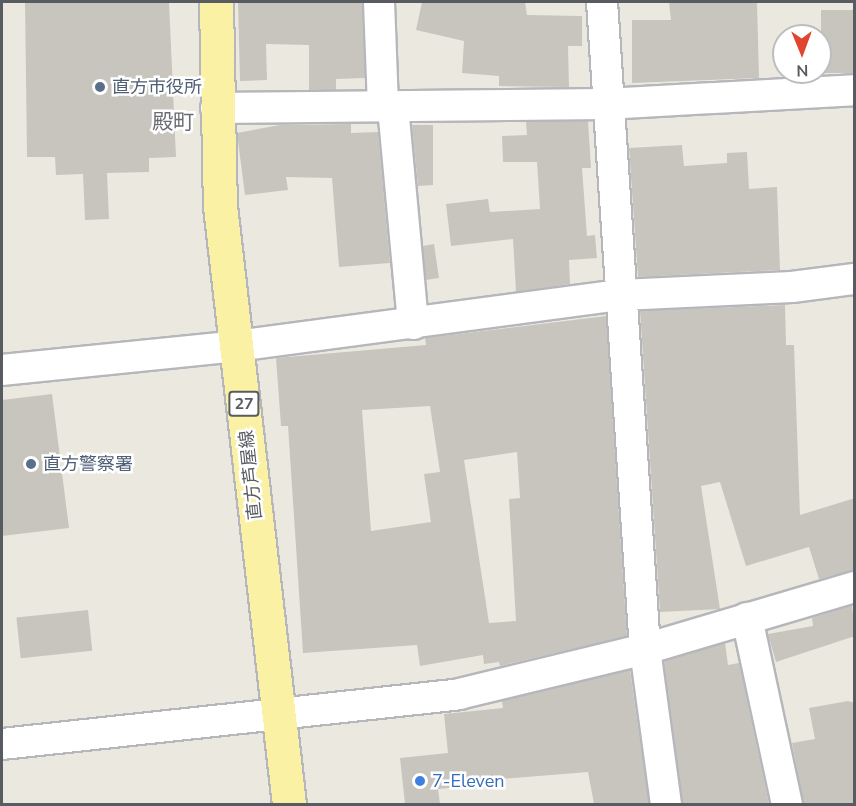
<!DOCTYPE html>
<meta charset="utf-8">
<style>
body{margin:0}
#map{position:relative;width:856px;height:806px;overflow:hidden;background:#ebe9df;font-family:"Nunito Sans","Noto Sans JP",sans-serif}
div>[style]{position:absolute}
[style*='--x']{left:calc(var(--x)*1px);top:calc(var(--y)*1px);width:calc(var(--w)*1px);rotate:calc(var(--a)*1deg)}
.building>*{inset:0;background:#c8c5bf;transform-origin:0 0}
.roads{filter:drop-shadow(2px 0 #b5b7bc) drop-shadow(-2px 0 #b5b7bc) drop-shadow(0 2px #b5b7bc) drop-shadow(0 -2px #b5b7bc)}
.street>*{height:30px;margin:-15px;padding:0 15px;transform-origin:15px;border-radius:15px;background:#fff}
.primary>*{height:33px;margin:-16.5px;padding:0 16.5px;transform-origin:16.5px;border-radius:16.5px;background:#fbf1a4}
.dots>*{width:16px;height:16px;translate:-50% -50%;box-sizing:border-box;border:3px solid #fff;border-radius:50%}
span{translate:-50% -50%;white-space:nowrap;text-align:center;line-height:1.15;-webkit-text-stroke:5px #fff;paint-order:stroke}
.shield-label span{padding:2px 4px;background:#fff;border:2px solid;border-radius:4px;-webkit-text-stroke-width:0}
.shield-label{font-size:16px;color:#585b60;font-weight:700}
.service-label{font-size:18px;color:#4e5e75}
.left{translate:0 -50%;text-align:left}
.street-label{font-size:18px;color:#585b60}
.shop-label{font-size:18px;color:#366cbe}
.quarter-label{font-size:21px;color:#696d72}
.frame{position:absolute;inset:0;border:3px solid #585b60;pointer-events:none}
.north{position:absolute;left:772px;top:24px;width:60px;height:60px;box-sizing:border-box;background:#fff;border:2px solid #bcbdbf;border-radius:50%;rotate:179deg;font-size:16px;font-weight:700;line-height:24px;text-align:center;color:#585b60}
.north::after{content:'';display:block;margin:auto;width:21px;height:27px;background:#e04530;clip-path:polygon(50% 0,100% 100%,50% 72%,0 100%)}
</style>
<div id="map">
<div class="building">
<i style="clip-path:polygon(25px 2px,169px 2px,176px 157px,149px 158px,149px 172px,107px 173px,109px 219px,85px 220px,83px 174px,56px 175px,55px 157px,27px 157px)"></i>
<i style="clip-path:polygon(238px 2px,362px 2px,365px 78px,336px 79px,336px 90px,309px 90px,309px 45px,266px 44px,267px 80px,240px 81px)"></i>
<i style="clip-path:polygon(422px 2px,525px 2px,527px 15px,582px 16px,582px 46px,568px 46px,569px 87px,499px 86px,499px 76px,462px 73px,464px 41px,416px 30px)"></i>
<i style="clip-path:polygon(669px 2px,757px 2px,759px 78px,632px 83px,632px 20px,671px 20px)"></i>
<i style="left:855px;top:10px;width:63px;height:34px;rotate:90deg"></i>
<i style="clip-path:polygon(588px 121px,591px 168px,582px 168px,587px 236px,595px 235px,597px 258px,569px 260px,570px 284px,516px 292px,513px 239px,451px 246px,446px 204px,488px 199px,490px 212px,540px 209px,537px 162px,503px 162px,502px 136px,527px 135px,526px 122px)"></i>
<i style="clip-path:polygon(351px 124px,351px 133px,378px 132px,390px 263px,339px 267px,332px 178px,286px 177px,288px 190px,245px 195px,237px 133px,280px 125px)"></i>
<i style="clip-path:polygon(412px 125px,433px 125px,433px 185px,418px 186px)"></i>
<i style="clip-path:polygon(682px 145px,684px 166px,727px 163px,727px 153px,747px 152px,749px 189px,777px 187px,780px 270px,638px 277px,629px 148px)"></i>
<i style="clip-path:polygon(434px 244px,439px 278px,426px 280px,423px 246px)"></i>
<i style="clip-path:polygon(785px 305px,786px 345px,794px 345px,800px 515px,855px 498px,855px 570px,819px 579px,809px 547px,746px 566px,720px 482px,701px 486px,720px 609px,660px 612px,640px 311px)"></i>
<i style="clip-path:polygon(evenodd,606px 316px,627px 636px,500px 666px,499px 662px,484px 664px,483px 655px,420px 666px,417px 645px,303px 653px,288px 426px,281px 426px,276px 358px,426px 345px,425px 338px,606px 316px,430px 406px,440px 472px,424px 474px,431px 522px,371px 531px,362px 410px,430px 406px,606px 316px,517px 452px,520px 498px,509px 499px,516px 621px,489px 623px,464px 460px,517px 452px)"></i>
<i style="clip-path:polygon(52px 394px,69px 528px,2px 536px,2px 400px)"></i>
<i style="clip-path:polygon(852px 605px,855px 636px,776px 662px,768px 634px,813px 626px,812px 618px)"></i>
<i style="left:88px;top:610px;width:41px;height:72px;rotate:84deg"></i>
<i style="clip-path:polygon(725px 643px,728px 665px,739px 663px,769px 804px,683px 804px,664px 661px)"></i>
<i style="clip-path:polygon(630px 670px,649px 804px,594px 804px,588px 772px,489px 780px,490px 784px,438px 789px,440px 804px,405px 804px,400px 758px,448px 753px,444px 714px,503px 708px,502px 701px)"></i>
<i style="clip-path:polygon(848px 701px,855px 703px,855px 804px,804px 804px,792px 743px,815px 739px,809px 708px)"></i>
</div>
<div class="roads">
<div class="street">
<i style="--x:379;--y:2;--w:105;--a:87.8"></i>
<i style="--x:602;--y:2;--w:648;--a:86.2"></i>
<i style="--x:645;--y:649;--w:156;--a:82.3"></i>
<i style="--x:393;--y:107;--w:218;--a:84.7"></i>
<i style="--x:216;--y:108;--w:390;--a:-0.6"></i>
<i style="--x:606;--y:104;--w:248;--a:-3.2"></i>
<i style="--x:2;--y:370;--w:236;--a:-5.8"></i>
<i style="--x:237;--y:346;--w:387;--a:-7.6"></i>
<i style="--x:621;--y:295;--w:171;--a:-2.7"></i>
<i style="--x:792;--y:287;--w:63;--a:-7.4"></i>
<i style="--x:747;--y:618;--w:190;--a:77.9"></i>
<i style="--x:2;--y:744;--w:460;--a:-6.2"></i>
<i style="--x:459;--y:694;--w:191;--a:-13.6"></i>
<i style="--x:645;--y:649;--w:218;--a:-16.5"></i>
</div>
<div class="primary">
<i style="--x:216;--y:2;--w:204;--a:88.9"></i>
<i style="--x:220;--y:206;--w:602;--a:83.42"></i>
</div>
</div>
<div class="dots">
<i style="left:100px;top:87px;background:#5c6f8a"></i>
<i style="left:31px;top:464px;background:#5c6f8a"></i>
<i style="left:420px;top:781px;background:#3f7fe0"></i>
</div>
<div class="shield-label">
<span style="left:244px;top:404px">27</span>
</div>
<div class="service-label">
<span class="left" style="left:112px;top:87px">直方市役所</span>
<span class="left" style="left:43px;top:464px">直方警察署</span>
</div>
<div class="street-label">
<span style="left:251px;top:475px;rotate:-96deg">直方芦屋線</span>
</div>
<div class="shop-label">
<span class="left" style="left:432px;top:781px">7-Eleven</span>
</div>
<div class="quarter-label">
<span style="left:173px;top:122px">殿町</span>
</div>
<div class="frame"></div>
<div class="north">N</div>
</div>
